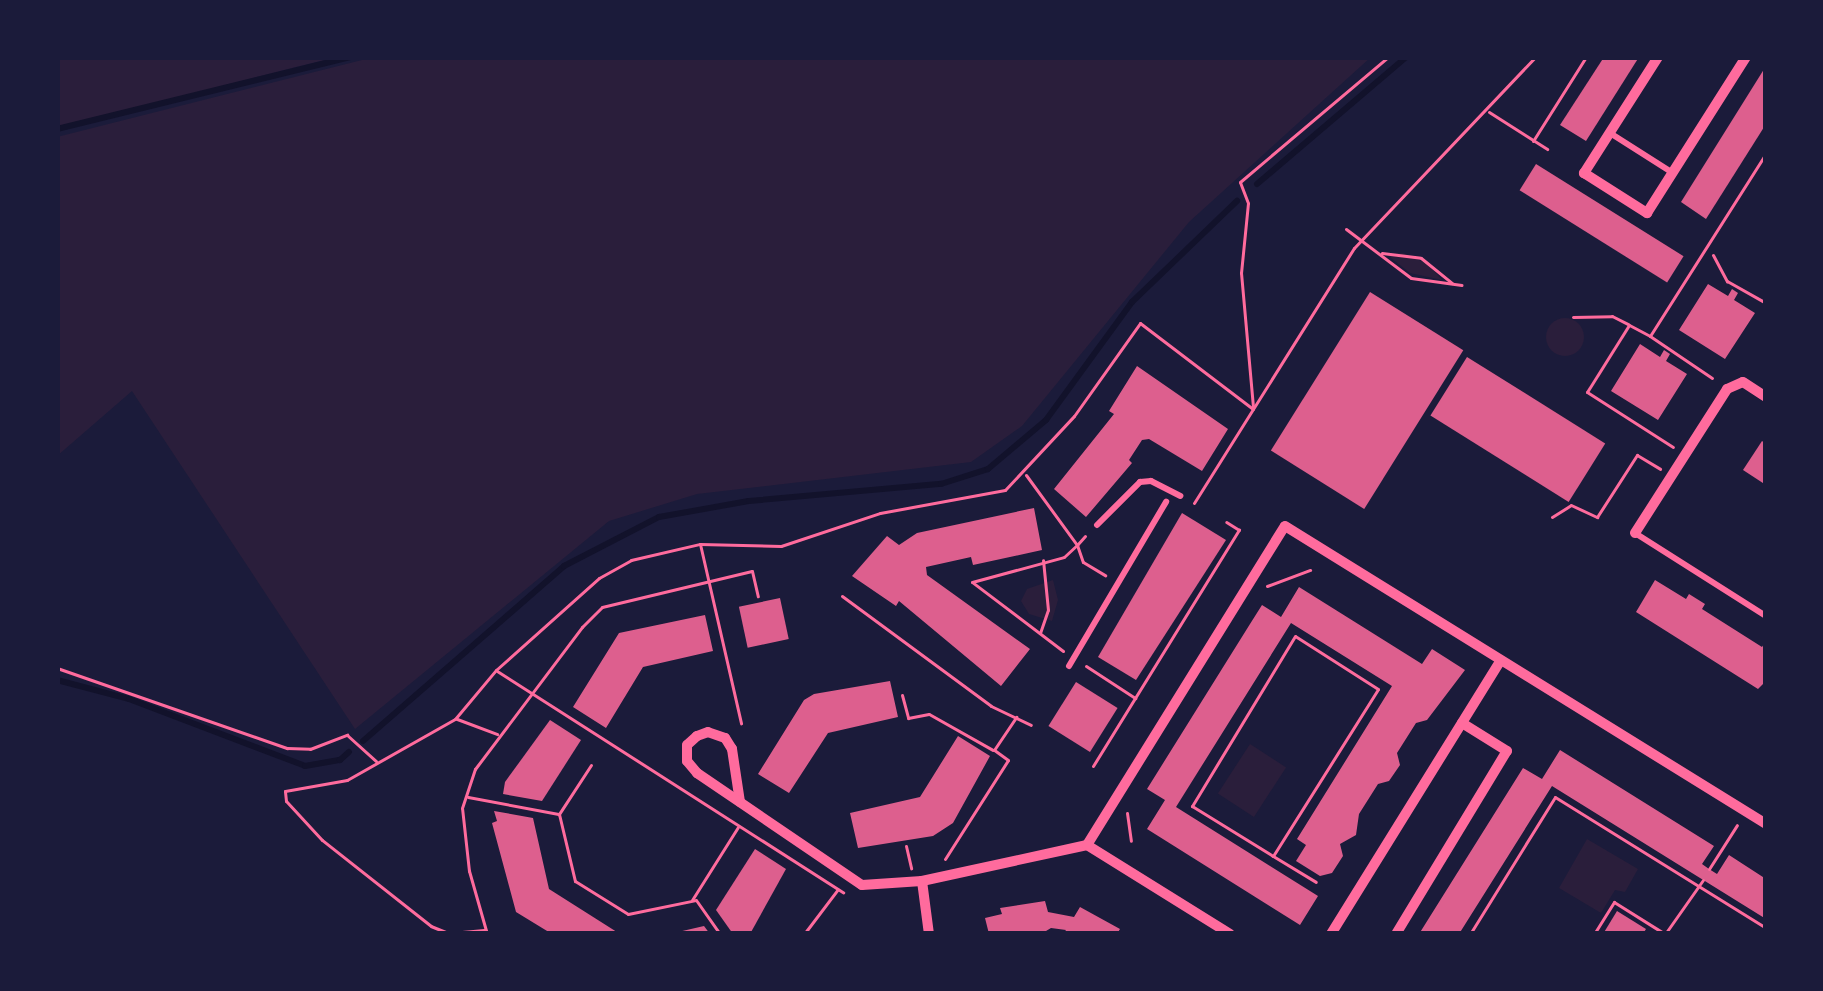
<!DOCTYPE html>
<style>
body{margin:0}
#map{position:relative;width:1823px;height:991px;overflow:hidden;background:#1b1b3a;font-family:"DejaVu Sans",sans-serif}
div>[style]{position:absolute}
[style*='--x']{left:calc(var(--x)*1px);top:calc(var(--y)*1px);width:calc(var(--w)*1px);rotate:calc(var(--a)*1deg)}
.green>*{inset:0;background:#2a1e3b;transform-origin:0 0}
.round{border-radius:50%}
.stream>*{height:6px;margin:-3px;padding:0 3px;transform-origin:3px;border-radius:3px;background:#12122b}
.building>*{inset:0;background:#dd5f8e;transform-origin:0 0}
.path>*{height:3px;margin:-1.5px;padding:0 1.5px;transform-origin:1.5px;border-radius:1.5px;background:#ff6b9d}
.service>*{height:6px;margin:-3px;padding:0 3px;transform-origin:3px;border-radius:3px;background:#ff6b9d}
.minor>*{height:10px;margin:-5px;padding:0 5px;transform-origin:5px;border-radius:5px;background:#ff6b9d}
span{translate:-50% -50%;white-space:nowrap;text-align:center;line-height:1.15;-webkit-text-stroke:12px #1b1b3a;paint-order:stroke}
.frame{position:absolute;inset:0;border:60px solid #1b1b3a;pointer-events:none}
</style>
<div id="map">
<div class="green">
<i style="clip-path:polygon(57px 57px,336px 57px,57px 128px)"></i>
<i style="clip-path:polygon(374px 57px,1371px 57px,1189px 222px,1022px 426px,971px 462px,697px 494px,609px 521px,355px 729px,132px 391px,57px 456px,57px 137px)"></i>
<i style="clip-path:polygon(1403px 253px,1428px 264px,1442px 280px,1410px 273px,1386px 254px)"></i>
<i class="round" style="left:1546px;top:318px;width:38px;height:38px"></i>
<i style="clip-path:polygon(1053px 580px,1058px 600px,1052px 621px,1029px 614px,1021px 601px,1027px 589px)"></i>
<i style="left:1250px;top:744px;width:43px;height:59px;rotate:33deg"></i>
<i style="clip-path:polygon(1587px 839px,1638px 869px,1625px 892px,1615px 890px,1601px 913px,1559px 888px)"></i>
</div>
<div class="stream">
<i style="--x:57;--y:129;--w:302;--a:-13.8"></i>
<i style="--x:1257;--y:184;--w:196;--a:-40.4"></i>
<i style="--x:57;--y:680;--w:74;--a:14.8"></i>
<i style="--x:129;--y:699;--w:188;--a:20.8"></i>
<i style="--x:305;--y:766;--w:36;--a:-10"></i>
<i style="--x:340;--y:760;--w:12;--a:-42"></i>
<i style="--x:363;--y:741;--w:267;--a:-41"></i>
<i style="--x:564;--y:566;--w:107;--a:-27.3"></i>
<i style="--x:659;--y:517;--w:91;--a:-10.1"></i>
<i style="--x:749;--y:501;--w:193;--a:-5.1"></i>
<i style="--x:941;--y:484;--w:49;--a:-17.7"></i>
<i style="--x:988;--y:469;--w:76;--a:-40.2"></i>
<i style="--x:1046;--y:420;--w:146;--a:-53.9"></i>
<i style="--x:1132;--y:302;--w:146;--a:-43.9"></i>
</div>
<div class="building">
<i style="clip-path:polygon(1604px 57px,1639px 57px,1586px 141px,1560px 125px)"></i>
<i style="clip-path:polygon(1766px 66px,1766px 124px,1706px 219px,1681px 202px)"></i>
<i style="left:1536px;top:164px;width:174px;height:31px;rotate:32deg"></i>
<i style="clip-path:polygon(1708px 284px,1728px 296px,1732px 289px,1738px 293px,1734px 300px,1755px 313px,1725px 359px,1679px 330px)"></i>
<i style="left:1370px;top:292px;width:110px;height:187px;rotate:32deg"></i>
<i style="clip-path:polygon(1640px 344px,1660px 357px,1664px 350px,1670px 354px,1666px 361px,1687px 374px,1658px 420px,1611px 391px)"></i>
<i style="left:1467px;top:357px;width:163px;height:69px;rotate:32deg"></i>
<i style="clip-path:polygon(1137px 366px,1228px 429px,1202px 471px,1149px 439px,1142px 440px,1129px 460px,1132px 463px,1086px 517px,1054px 489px,1114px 414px,1109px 411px)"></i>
<i style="clip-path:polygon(1762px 441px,1766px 444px,1766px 485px,1743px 470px)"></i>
<i style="clip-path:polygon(1034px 508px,1042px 550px,973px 565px,971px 557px,926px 567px,927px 575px,1030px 649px,1001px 686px,899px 601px,896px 606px,852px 576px,887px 536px,899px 545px,917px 533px)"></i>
<i style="clip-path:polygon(1182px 513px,1226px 540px,1136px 680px,1098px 657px)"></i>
<i style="clip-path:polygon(1655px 580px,1686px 599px,1689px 594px,1705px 604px,1702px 609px,1762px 647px,1766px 641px,1766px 681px,1758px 689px,1636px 612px)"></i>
<i style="clip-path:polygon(1299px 587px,1422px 664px,1432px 649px,1465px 670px,1427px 720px,1416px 723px,1397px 753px,1400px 765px,1389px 781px,1378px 784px,1359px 814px,1356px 835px,1340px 844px,1343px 856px,1332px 873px,1320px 876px,1296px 861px,1306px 845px,1297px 839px,1392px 686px,1291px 623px,1176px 807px,1318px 896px,1300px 925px,1147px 829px,1165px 800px,1147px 789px,1250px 624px,1262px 605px,1281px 617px)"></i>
<i style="left:780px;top:598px;width:42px;height:42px;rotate:78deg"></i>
<i style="clip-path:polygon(705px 615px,713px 651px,643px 667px,606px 728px,573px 707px,619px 633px)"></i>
<i style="clip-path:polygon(890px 681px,898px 717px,828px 733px,789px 793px,758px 774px,804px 700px,814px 694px)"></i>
<i style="left:1076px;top:682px;width:49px;height:52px;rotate:32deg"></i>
<i style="clip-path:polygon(550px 720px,581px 740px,542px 801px,503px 794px,505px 782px)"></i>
<i style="clip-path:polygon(958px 736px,990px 756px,953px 823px,933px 836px,858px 848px,850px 813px,920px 797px)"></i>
<i style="clip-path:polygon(1560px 750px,1714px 846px,1702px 864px,1709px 869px,1717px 874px,1729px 855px,1766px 879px,1766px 919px,1552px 786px,1459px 934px,1419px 934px,1523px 768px,1542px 779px)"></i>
<i style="clip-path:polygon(494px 811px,533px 818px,549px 889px,620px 934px,552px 934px,516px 912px,492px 823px,497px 821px)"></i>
<i style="clip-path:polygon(755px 849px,786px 869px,750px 934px,733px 934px,716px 910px)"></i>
<i style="clip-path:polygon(1045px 901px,1048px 912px,1074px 917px,1080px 907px,1120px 929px,1117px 934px,1063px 934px,1066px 930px,1051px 928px,1041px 934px,989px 934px,985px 918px,1002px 914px,1000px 908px)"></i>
<i style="clip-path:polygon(1617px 911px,1646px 929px,1643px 934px,1603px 934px)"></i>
<i style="clip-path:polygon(704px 926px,710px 934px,678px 934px,678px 932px)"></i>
</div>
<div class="path">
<i style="--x:1489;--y:112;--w:69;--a:32.5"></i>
<i style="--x:1533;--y:141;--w:99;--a:-57.8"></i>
<i style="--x:1346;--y:229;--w:81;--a:37"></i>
<i style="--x:1411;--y:278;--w:51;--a:7.8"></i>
<i style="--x:1382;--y:253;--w:39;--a:7"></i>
<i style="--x:1421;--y:258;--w:40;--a:39"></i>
<i style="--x:1713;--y:255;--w:30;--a:62"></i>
<i style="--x:1727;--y:281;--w:45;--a:29.4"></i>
<i style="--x:1573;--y:317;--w:39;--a:-1"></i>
<i style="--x:1612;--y:316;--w:18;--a:27"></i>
<i style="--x:1650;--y:336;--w:24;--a:-152"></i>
<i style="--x:1629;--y:325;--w:79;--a:122.1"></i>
<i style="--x:1587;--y:392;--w:102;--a:32.6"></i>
<i style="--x:1712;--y:378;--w:75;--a:-145.9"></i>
<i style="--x:1650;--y:336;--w:217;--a:-57.6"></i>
<i style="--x:1253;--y:407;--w:135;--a:-95.1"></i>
<i style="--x:1241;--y:273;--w:70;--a:-84.3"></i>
<i style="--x:1248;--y:203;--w:22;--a:-111"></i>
<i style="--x:1240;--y:182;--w:194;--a:-40.2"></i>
<i style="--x:1026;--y:475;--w:87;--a:53.9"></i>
<i style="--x:1077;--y:545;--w:12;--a:-48"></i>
<i style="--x:1194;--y:503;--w:301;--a:-57.9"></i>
<i style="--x:1354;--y:248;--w:263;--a:-46.5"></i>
<i style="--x:1552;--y:517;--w:22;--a:-32"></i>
<i style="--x:1571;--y:505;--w:29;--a:25"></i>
<i style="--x:1597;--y:517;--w:74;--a:-57.2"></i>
<i style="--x:1637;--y:455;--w:27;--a:31"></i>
<i style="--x:700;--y:544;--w:184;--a:77.1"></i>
<i style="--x:1267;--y:586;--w:46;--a:-20.4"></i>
<i style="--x:842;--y:596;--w:185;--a:36.4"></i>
<i style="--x:991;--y:706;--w:44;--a:25.4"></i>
<i style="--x:1040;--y:633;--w:24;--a:-71"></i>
<i style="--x:1048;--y:610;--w:50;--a:-95.7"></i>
<i style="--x:1063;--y:651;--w:114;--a:-142.8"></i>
<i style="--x:972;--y:582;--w:95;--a:-15.2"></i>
<i style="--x:1064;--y:557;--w:18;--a:-43"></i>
<i style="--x:1077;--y:545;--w:18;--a:71"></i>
<i style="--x:1083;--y:562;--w:26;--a:31"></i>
<i style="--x:1086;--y:666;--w:59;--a:33.1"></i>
<i style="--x:57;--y:668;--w:244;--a:19.2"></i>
<i style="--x:287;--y:748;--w:23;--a:2"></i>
<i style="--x:310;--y:749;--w:40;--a:-21"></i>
<i style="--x:347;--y:735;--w:39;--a:42"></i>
<i style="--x:497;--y:671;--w:411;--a:32.6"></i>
<i style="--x:902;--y:695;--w:24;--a:75"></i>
<i style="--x:908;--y:718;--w:21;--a:-11"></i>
<i style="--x:929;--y:714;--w:73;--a:29.4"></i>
<i style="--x:457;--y:719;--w:43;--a:20.6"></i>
<i style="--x:591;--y:765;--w:59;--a:123.1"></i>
<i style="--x:559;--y:814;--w:69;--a:76.6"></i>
<i style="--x:575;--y:881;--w:62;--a:31.9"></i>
<i style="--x:628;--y:914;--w:69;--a:-11.6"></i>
<i style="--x:696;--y:900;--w:42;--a:54.8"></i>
<i style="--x:1093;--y:766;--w:278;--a:-58.3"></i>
<i style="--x:1239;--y:530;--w:15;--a:-148"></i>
<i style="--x:468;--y:797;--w:92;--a:10.7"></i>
<i style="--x:1127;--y:813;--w:28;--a:82"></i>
<i style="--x:906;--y:846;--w:23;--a:77"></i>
<i style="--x:1273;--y:856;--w:197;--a:-57.8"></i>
<i style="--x:1378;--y:689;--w:98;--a:-147.4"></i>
<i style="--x:1295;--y:636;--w:199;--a:121.2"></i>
<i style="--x:1192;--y:806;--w:95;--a:31.7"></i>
<i style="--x:1273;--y:856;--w:50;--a:31.2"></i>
<i style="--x:945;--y:859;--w:117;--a:-57.5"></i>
<i style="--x:1008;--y:760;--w:17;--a:-144"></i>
<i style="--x:994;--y:750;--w:40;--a:-56"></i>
<i style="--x:1709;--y:869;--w:52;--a:-57.5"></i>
<i style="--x:692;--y:900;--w:86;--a:-57.8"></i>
<i style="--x:484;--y:930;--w:36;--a:175"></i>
<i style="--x:448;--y:933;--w:18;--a:-158"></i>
<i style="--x:431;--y:926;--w:139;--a:-141.7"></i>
<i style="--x:322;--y:840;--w:53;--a:-132.7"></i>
<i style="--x:286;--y:801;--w:10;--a:-96"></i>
<i style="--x:285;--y:791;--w:63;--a:-10.1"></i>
<i style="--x:347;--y:780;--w:124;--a:-29.5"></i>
<i style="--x:455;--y:719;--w:64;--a:-50.1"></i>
<i style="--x:496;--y:670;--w:138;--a:-41.8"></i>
<i style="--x:599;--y:578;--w:37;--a:-29"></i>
<i style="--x:631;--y:560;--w:71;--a:-13.1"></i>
<i style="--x:700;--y:544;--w:81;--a:1.4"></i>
<i style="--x:781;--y:546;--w:104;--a:-18.4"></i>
<i style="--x:880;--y:513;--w:127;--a:-10.4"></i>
<i style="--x:1005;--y:490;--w:101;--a:-47"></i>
<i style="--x:1074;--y:416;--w:114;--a:-54.6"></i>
<i style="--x:1140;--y:323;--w:142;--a:37.3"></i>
<i style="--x:487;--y:934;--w:66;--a:-105.9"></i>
<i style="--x:469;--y:871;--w:63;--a:-96.3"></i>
<i style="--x:462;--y:808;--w:41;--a:-71.6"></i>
<i style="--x:475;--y:769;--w:178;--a:-53"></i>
<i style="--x:582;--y:627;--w:28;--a:-45"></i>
<i style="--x:602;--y:607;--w:154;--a:-13.5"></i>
<i style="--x:752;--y:571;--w:26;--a:77"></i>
<i style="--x:804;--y:934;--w:56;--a:-52.9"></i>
<i style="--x:1058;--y:934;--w:2;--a:-90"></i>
<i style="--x:1470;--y:934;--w:161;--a:-58.2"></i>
<i style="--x:1555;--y:797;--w:248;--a:31.8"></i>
<i style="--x:1594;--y:934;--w:38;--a:-58"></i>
<i style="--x:1614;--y:902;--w:60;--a:32.1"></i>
<i style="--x:1665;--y:934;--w:66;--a:-54.9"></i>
</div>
<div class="service">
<i style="--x:1610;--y:133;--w:75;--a:32.4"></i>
<i style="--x:1097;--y:525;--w:61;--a:-45"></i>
<i style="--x:1140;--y:482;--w:11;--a:-5"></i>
<i style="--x:1151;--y:481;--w:33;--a:27"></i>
<i style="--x:1635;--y:533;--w:155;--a:32.4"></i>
<i style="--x:1069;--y:666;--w:191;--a:-59.4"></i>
</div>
<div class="minor">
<i style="--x:1658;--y:57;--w:138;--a:122.5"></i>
<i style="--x:1584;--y:173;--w:75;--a:32.4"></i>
<i style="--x:1647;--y:213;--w:185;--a:-57.6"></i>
<i style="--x:1635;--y:533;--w:171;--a:-57.4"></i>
<i style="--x:1727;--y:389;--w:17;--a:-24"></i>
<i style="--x:1743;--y:382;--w:27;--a:33"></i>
<i style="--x:740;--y:802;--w:54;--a:-98.6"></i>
<i style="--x:732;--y:749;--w:13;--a:-122"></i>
<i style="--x:725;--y:738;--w:18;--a:-161"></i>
<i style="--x:708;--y:732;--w:12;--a:160"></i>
<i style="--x:697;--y:736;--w:13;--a:138"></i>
<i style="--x:687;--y:745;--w:16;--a:90"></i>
<i style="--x:687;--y:761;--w:16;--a:50"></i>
<i style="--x:697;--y:773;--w:199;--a:34.2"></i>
<i style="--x:862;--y:885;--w:60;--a:-3.8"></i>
<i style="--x:922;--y:881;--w:169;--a:-12.3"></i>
<i style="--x:1087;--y:845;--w:375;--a:-58.2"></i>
<i style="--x:1285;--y:526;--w:566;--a:31.78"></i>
<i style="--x:1087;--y:845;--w:168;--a:31.9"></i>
<i style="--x:922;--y:881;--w:53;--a:82.5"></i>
<i style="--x:1331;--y:934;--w:322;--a:-58.2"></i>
<i style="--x:1396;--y:934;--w:214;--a:-58.8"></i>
<i style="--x:1507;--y:751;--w:53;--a:-148.1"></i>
</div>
<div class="frame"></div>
</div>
